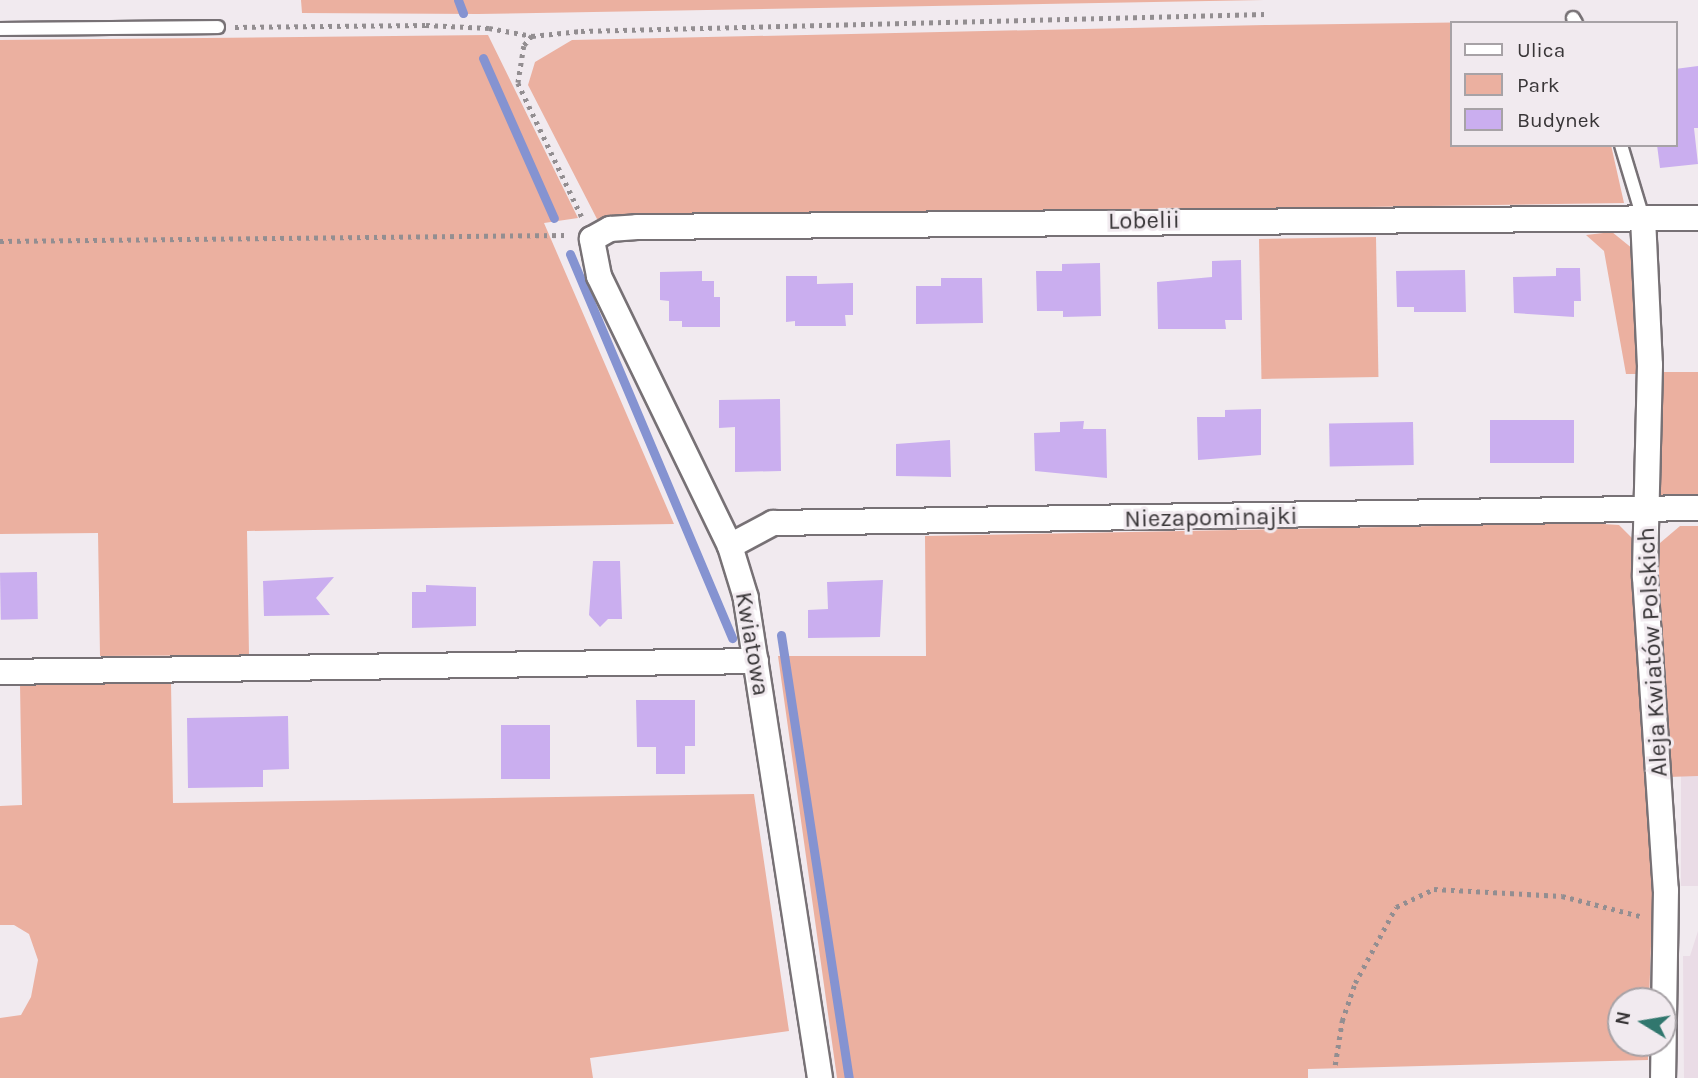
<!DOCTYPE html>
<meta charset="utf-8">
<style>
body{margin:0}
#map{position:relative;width:1698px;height:1078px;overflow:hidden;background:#f1eaef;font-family:Karla,sans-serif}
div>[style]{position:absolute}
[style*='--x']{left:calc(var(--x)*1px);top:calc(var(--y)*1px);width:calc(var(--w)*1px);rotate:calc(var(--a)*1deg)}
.built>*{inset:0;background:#eadce6;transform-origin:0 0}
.green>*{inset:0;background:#ebb0a0;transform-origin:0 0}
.stream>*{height:9px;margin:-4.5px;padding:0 4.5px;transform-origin:4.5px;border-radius:4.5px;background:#8593d1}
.building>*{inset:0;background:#caaeef;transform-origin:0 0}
.path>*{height:4.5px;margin-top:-2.25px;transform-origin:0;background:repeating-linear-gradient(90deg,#938e91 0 3.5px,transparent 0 8.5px)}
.roads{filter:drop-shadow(2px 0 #777175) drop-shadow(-2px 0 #777175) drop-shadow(0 2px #777175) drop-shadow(0 -2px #777175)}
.service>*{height:12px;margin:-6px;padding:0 6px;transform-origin:6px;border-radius:6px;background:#fff}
.minor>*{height:24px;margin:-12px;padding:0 12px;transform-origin:12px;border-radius:12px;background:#fff}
span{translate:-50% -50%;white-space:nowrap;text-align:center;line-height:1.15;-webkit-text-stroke:6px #f1eaef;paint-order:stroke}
.street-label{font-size:24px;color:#393638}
.legend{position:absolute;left:1450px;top:21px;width:228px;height:126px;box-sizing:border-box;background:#f1eaef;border:2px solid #a7a2a6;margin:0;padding:9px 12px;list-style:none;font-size:21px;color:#393638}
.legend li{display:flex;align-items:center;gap:14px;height:35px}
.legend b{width:35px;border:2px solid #a7a2a6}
.north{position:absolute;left:1607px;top:987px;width:70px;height:70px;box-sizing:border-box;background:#f1eaef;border:2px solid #a7a2a6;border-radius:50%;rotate:281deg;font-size:19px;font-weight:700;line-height:28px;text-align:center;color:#393638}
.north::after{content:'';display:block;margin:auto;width:24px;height:32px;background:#31776e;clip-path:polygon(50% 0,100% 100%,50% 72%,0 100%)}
</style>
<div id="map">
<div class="built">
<i style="left:1681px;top:776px;width:17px;height:110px"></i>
<i style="clip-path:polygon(1698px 931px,1698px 1078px,1684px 1078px,1683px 956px,1690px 956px)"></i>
</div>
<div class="green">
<i style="clip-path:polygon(301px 0,1264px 0,478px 14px,302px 13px)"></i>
<i style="clip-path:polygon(1567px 21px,1451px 23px,1451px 145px,1611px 145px,1624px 203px,597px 219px,528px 85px,535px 62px,572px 40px,1265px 25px)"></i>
<i style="clip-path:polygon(488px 35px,578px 218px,544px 223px,674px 524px,247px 531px,249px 655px,100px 656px,98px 533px,0 534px,0 40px)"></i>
<i style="clip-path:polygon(1612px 232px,1633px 249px,1641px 374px,1626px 374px,1604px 251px,1586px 235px)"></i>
<i style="left:1376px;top:237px;width:140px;height:117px;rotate:89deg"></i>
<i style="left:1698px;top:372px;width:127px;height:39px;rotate:90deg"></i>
<i style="clip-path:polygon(1587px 523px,1619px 525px,1634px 540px,1653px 892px,1649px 1001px,1621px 1001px,1621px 1043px,1648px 1043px,1648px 1060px,1308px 1069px,1308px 1078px,837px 1078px,778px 656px,926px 656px,925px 536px)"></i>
<i style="clip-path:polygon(1680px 526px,1698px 526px,1698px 776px,1668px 777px,1656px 558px,1660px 543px)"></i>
<i style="clip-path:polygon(171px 683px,173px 803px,754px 794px,789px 1031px,590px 1058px,593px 1078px,0 1078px,0 1018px,21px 1015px,31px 997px,38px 960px,29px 934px,14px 925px,0 925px,0 806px,22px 805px,20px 684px)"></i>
</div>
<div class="stream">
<i style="--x:458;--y:0;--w:14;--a:69"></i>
<i style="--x:483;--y:58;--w:175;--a:66.1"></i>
<i style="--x:570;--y:254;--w:417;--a:67.1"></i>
<i style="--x:781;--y:635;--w:448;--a:81.3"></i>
</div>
<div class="building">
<i style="clip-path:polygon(1698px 66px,1698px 128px,1694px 128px,1698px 164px,1660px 168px,1657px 145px,1675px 145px,1675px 69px)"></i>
<i style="clip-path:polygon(1241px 260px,1242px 320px,1225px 320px,1226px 329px,1158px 329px,1157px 282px,1212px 277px,1212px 261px)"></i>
<i style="clip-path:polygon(1100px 263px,1101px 316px,1063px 317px,1063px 311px,1037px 311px,1036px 271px,1062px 271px,1062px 264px)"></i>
<i style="clip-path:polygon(1556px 268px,1580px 268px,1581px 301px,1574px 301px,1574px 317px,1514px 313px,1513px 277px,1556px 276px)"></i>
<i style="clip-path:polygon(1465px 270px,1466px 312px,1414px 312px,1414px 307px,1397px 307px,1396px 271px)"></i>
<i style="clip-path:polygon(702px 271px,702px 281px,714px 281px,714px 297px,720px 297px,720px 327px,682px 327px,682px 321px,669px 321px,669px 301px,660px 300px,660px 272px)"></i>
<i style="clip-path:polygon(786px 276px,817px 276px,817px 284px,853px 283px,853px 315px,845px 315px,846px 326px,795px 326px,795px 321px,786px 322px)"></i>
<i style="clip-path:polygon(941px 278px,982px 278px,983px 323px,916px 324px,916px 286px,941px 286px)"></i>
<i style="clip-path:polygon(780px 399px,781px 471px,735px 472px,735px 427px,719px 428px,719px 400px)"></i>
<i style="clip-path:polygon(1261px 409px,1261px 455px,1198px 460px,1197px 417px,1225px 417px,1225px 410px)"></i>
<i style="left:1574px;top:420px;width:43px;height:84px;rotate:90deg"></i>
<i style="clip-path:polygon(1084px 421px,1083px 429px,1106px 429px,1107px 478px,1035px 471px,1034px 433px,1060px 432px,1060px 422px)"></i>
<i style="left:1413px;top:422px;width:43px;height:84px;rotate:89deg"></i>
<i style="clip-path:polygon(950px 440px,951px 477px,896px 476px,896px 444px)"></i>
<i style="clip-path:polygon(593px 561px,620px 561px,622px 619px,608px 619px,600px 627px,589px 615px)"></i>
<i style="left:37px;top:572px;width:47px;height:37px;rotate:89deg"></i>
<i style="clip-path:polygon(334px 577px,316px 598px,330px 615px,264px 616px,263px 581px)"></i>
<i style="clip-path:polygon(883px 580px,880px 637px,808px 638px,808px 610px,828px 609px,827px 582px)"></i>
<i style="clip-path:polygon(426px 585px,476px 587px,476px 626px,412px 628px,412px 592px,426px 592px)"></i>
<i style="clip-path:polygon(636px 700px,695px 700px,695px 746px,685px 746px,685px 774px,656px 774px,656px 747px,637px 747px)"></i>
<i style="clip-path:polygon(288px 716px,289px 769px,263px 770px,263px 787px,188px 788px,187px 718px)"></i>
<i style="left:501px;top:725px;width:49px;height:54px"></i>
</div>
<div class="path">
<i style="--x:235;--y:27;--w:191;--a:-0.6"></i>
<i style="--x:426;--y:25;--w:63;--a:2.7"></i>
<i style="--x:489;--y:28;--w:44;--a:10.5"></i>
<i style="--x:532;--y:36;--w:49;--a:-5.8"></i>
<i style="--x:581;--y:31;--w:684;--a:-1.42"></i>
<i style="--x:532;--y:36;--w:13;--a:129"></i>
<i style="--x:524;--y:46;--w:37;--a:99"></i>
<i style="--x:518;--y:83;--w:148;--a:64.5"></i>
<i style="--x:0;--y:241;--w:567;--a:-0.61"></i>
<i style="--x:1335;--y:1065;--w:45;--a:-81"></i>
<i style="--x:1342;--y:1021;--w:40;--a:-71.1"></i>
<i style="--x:1355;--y:983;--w:86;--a:-61.7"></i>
<i style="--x:1396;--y:907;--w:42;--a:-25.3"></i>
<i style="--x:1434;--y:889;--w:128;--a:3.1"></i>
<i style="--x:1562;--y:896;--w:81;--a:14.4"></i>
</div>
<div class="roads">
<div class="service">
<i style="--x:1573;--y:18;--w:6;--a:59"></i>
<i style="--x:0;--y:29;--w:218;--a:-0.5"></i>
<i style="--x:1621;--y:145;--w:76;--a:73.2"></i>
</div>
<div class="minor">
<i style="--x:1643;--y:218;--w:147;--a:87.3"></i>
<i style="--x:1650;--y:365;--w:212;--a:91.4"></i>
<i style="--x:1645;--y:577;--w:314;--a:86.2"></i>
<i style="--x:1666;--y:890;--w:188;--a:90.9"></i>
<i style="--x:730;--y:546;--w:49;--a:-28.1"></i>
<i style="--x:773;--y:523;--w:925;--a:-0.93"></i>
<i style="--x:0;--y:672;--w:756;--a:-0.83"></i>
<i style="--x:820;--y:1078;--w:486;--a:-98.8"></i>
<i style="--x:746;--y:598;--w:54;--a:-107.1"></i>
<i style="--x:730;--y:546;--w:300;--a:-115.9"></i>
<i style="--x:599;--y:276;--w:38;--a:-101"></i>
<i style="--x:592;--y:239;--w:21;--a:-29"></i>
<i style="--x:610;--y:229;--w:27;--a:-4"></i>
<i style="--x:637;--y:227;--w:1061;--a:-0.49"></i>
</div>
</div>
<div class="street-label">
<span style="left:1144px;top:221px;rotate:-1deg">Lobelii</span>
<span style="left:1211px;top:518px;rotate:-1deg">Niezapominajki</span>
<span style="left:752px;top:644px;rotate:80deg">Kwiatowa</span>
<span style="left:1653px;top:652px;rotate:-93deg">Aleja Kwiatów Polskich</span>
</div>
<ul class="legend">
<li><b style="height:9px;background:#fff"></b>Ulica</li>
<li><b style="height:19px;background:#ebb0a0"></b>Park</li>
<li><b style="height:19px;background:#caaeef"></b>Budynek</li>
</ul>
<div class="north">N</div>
</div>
